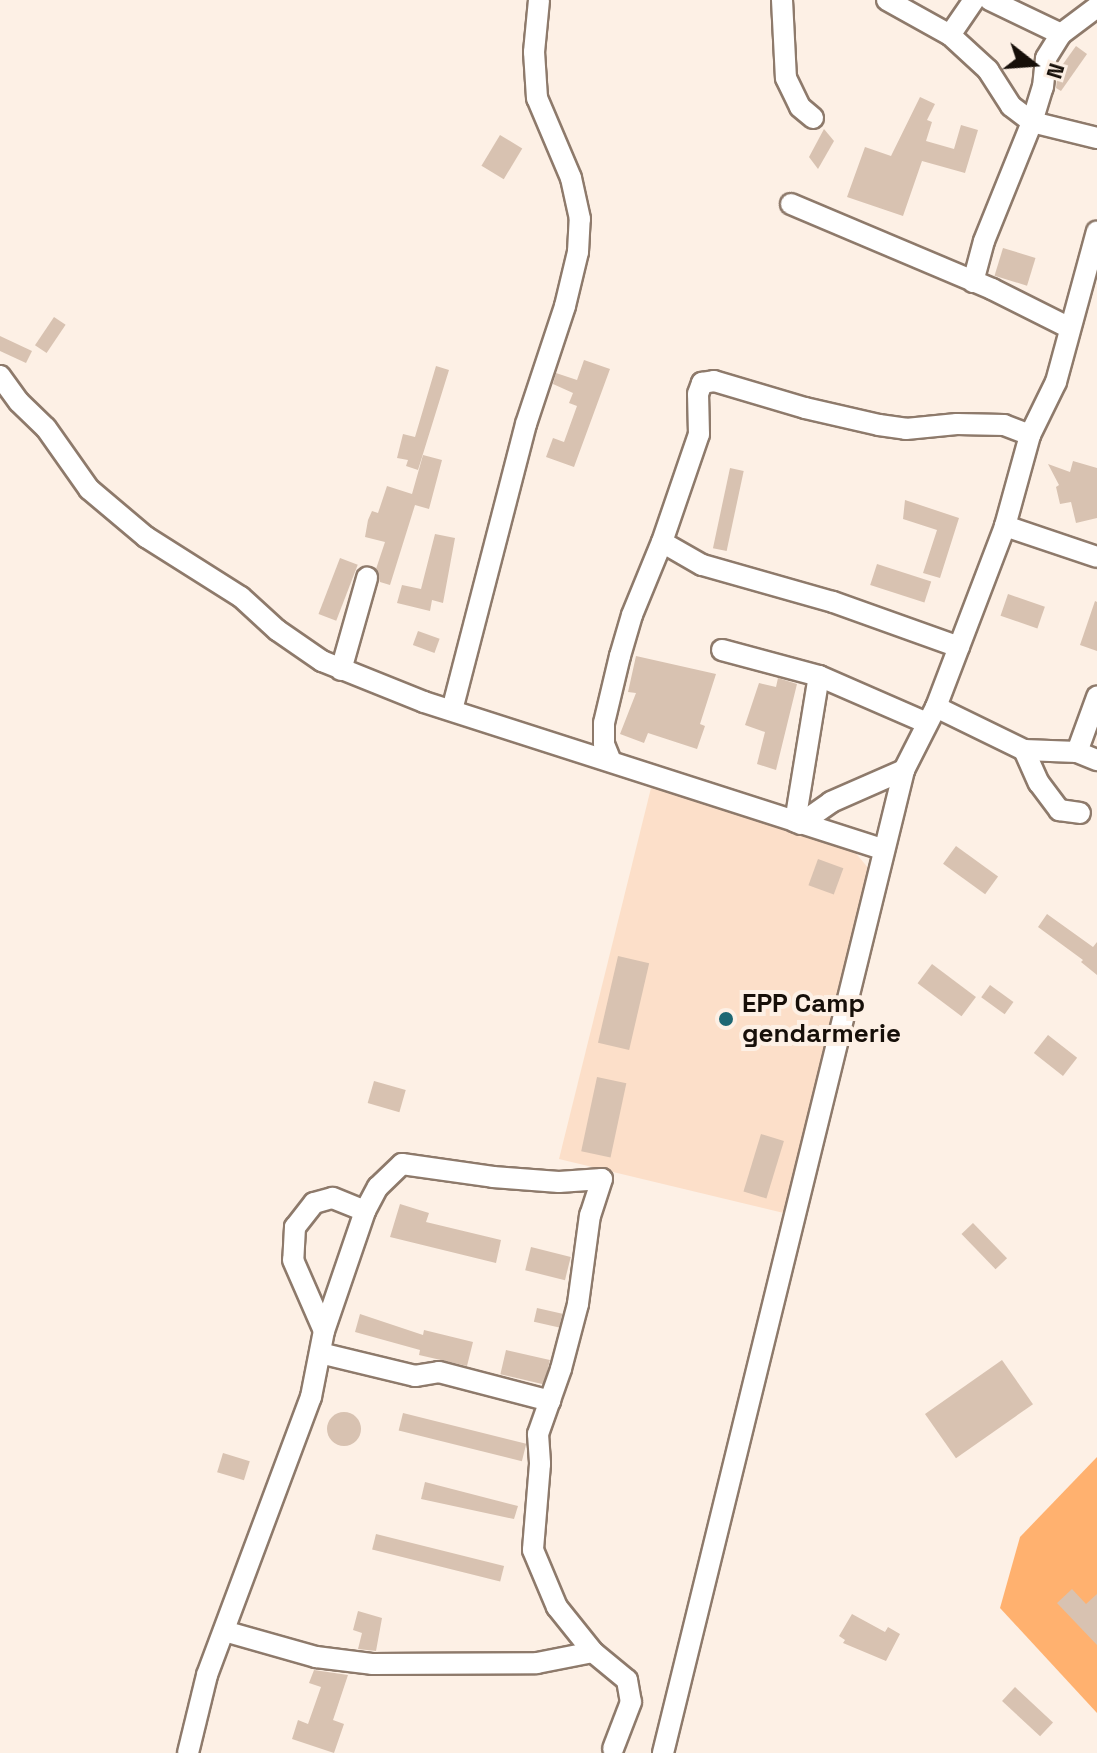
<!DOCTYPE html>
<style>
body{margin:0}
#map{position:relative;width:1097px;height:1753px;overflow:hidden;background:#fdf0e5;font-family:"Space Grotesk",sans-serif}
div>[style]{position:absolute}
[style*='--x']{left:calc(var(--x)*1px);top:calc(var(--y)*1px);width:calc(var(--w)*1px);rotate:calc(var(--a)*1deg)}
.built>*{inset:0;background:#fcdfc9}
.forest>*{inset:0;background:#ffb16f}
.building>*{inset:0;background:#d8c2b1;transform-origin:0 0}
.round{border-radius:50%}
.roads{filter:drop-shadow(2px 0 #8e7a6b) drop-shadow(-2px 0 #8e7a6b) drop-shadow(0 2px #8e7a6b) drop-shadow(0 -2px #8e7a6b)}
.minor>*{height:20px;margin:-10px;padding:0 10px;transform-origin:10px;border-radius:10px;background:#fff}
.dots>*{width:22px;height:22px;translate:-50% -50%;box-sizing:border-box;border:4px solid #fdf0e5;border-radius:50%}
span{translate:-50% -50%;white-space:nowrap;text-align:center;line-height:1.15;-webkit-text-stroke:8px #fdf0e5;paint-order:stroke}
.poi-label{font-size:26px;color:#160f09;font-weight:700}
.left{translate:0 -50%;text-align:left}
.north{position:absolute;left:993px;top:24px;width:80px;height:80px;-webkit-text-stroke:6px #fdf0e5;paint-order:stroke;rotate:107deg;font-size:22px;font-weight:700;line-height:32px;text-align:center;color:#160f09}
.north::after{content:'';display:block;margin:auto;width:28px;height:36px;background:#160f09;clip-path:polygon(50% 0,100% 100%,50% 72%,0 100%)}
</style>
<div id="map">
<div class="built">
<i style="clip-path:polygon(652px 784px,849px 845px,869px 869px,792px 1215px,559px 1159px)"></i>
</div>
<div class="forest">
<i style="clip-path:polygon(1097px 1457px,1097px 1713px,1000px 1608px,1020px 1537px)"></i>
</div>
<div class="building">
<i style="clip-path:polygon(1076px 46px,1087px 54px,1061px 91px,1056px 88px,1058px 71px)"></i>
<i style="clip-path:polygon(920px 97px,935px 104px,927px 120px,932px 122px,926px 141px,954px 149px,961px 125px,978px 130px,965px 173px,922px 161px,903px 216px,847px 197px,865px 147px,891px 156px)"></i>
<i style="clip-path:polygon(824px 129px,834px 141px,818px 169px,809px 157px)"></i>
<i style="left:500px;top:135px;width:26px;height:36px;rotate:31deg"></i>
<i style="left:1003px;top:248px;width:34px;height:29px;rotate:17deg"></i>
<i style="left:54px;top:317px;width:14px;height:34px;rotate:34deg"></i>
<i style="clip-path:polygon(0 336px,32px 351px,26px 363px,0 351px)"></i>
<i style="clip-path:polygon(584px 360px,610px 369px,574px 467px,546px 457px,553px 438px,564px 442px,577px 406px,569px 403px,573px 393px,553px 384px,556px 373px,577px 380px)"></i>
<i style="clip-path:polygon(436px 366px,449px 370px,418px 470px,406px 466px,408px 460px,397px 458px,403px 434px,415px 437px)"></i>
<i style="clip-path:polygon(423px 455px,442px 460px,429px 509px,415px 505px,390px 585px,380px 582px,376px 569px,385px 542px,365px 537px,368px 520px,372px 511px,378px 513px,387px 486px,412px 494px)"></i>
<i style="clip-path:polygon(1073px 461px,1097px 468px,1097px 518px,1076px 523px,1071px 502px,1060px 504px,1056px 487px,1059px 485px,1048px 464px,1070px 472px)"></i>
<i style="left:730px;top:468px;width:14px;height:82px;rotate:12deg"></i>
<i style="clip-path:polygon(905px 500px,959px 518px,940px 578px,923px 573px,937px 530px,903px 519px)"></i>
<i style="clip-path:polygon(435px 534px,455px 538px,443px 603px,432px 600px,430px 611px,397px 603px,402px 585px,421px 589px)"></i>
<i style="left:340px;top:558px;width:19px;height:60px;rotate:21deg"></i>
<i style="left:877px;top:564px;width:57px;height:22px;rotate:18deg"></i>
<i style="left:1008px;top:594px;width:39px;height:23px;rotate:19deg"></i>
<i style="clip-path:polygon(1095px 601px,1097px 602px,1097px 651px,1080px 645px)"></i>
<i style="left:418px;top:631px;width:23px;height:15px;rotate:20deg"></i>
<i style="clip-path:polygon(636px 656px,716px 674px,700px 724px,705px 726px,697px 749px,648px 733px,644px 743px,620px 734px,636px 693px,628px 692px)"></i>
<i style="clip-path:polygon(778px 678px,797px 684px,776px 770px,757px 764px,765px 732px,745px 725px,759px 683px,776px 687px)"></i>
<i style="left:956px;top:846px;width:52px;height:22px;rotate:36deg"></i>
<i style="left:818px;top:859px;width:27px;height:28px;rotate:20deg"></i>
<i style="clip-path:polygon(1047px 914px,1093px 947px,1097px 942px,1097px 975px,1081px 962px,1083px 960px,1038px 927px)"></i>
<i style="left:618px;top:956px;width:32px;height:89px;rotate:13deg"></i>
<i style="left:932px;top:964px;width:55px;height:24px;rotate:37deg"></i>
<i style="left:990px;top:985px;width:29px;height:15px;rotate:36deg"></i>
<i style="left:1048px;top:1035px;width:37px;height:23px;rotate:38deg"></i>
<i style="left:597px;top:1077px;width:30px;height:76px;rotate:12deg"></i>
<i style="left:374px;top:1081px;width:33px;height:23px;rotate:16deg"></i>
<i style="left:761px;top:1134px;width:24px;height:60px;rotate:17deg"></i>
<i style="clip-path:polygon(400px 1204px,429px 1213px,426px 1222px,501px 1240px,496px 1263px,390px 1237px)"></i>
<i style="left:973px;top:1223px;width:49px;height:16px;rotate:46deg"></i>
<i style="left:531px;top:1247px;width:41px;height:24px;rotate:14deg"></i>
<i style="left:537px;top:1308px;width:26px;height:14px;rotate:13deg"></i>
<i style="clip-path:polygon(360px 1314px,423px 1335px,424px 1330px,473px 1342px,467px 1366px,419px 1355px,420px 1350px,355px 1332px)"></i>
<i style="left:506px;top:1350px;width:45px;height:25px;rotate:13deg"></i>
<i style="left:1002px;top:1360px;width:54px;height:94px;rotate:55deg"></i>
<i class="round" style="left:327px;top:1412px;width:34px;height:34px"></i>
<i style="left:403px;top:1413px;width:127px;height:18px;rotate:14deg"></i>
<i style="left:223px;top:1453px;width:28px;height:20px;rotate:17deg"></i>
<i style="clip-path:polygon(425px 1482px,518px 1506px,514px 1519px,421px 1499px)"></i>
<i style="left:376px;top:1534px;width:132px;height:16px;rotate:14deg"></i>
<i style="clip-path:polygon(1072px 1589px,1086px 1604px,1097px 1594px,1097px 1645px,1057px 1603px)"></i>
<i style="clip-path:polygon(358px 1611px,382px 1618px,376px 1651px,358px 1649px,362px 1633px,353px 1630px)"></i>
<i style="clip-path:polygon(852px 1614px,885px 1632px,888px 1627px,900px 1634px,886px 1661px,843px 1643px,845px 1640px,839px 1636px)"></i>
<i style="clip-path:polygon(314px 1670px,348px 1675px,333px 1720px,344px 1724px,334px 1753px,292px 1739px,298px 1720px,308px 1724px,321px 1687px,309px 1683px)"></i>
<i style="left:1015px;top:1687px;width:52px;height:19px;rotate:43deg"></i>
</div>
<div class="roads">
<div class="minor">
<i style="--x:782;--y:0;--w:78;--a:87.1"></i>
<i style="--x:786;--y:78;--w:32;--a:64"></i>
<i style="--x:800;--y:107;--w:17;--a:40"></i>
<i style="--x:887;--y:0;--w:72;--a:29.1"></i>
<i style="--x:950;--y:35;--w:52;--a:42.6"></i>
<i style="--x:988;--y:70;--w:43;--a:57.4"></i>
<i style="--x:1011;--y:106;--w:26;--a:37"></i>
<i style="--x:1032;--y:122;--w:67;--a:13.8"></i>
<i style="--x:990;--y:0;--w:79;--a:25.6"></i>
<i style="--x:950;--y:35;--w:42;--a:-55.6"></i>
<i style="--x:791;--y:204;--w:218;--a:22.9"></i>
<i style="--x:992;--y:289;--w:87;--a:26.6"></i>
<i style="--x:973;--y:282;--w:42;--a:-75"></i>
<i style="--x:984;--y:241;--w:128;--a:-68"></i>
<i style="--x:1032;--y:122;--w:37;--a:-73"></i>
<i style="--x:1043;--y:87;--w:29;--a:-84"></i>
<i style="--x:1046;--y:58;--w:28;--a:-58"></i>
<i style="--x:1061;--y:34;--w:45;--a:-36.9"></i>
<i style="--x:0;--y:376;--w:32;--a:54"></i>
<i style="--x:19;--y:402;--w:37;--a:44"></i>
<i style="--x:46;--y:428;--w:75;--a:54.8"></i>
<i style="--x:89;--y:489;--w:75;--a:40.1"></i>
<i style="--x:146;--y:537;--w:112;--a:32.3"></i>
<i style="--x:241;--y:597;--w:49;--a:42.5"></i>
<i style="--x:277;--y:630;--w:55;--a:34.6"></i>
<i style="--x:322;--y:661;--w:110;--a:21.9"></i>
<i style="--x:424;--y:702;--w:481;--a:17.8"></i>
<i style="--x:1005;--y:526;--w:97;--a:18.6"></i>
<i style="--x:959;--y:647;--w:134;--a:-160.3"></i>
<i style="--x:833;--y:602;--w:136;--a:-164.2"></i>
<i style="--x:702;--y:565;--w:46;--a:-150.1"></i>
<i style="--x:662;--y:542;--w:114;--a:-71.1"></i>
<i style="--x:699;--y:434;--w:40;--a:-91.4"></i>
<i style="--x:698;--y:394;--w:12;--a:-70"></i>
<i style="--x:702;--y:383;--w:12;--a:-9"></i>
<i style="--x:714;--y:381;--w:95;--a:16.5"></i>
<i style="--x:805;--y:408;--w:76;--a:12.9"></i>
<i style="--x:879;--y:425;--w:27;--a:8"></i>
<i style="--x:906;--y:429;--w:51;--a:-5.6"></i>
<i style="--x:957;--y:424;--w:47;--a:1.2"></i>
<i style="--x:1004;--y:425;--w:28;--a:21"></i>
<i style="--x:722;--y:650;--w:100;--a:15"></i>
<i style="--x:819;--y:676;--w:118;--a:23.5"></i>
<i style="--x:341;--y:670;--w:96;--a:-74.2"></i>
<i style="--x:936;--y:707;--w:98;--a:26"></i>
<i style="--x:1024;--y:750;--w:53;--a:2.2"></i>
<i style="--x:1077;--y:752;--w:22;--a:22"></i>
<i style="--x:452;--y:710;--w:295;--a:-75.5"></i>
<i style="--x:526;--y:424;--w:124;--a:-71.7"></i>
<i style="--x:565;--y:306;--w:56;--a:-76.5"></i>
<i style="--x:578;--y:252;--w:33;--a:-87"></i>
<i style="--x:580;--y:219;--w:42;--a:-102.4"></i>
<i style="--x:571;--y:178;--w:87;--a:-113"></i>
<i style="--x:537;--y:98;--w:46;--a:-93.7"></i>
<i style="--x:534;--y:52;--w:52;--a:-84.5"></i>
<i style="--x:1024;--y:750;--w:36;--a:66"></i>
<i style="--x:1039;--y:783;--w:34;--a:53"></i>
<i style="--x:1059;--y:810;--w:21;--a:8"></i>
<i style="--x:1077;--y:752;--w:59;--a:-70"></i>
<i style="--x:610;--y:759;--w:16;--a:-112"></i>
<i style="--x:604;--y:744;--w:21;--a:-90"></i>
<i style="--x:604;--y:723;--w:69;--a:-76.6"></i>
<i style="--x:620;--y:656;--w:43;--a:-73.7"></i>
<i style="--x:632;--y:615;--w:79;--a:-67.7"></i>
<i style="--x:795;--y:822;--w:148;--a:-80.7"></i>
<i style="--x:800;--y:824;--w:38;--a:-35"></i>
<i style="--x:831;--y:802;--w:80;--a:-23.7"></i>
<i style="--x:365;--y:1211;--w:27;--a:-62"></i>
<i style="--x:378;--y:1187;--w:33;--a:-44"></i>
<i style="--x:402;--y:1164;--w:92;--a:8.1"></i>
<i style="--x:493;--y:1177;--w:66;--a:4.3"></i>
<i style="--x:559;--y:1182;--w:43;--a:-4"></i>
<i style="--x:602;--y:1179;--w:38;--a:108"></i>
<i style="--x:590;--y:1215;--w:90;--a:97.7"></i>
<i style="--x:578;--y:1304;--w:67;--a:104.7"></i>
<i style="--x:561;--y:1369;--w:69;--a:109.5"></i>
<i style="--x:538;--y:1434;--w:30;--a:86"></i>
<i style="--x:540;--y:1464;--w:86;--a:94.7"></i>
<i style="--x:533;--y:1550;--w:62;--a:67.2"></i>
<i style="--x:557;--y:1607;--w:58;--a:51.3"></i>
<i style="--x:320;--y:1353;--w:98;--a:13.6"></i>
<i style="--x:415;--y:1376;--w:24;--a:-9"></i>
<i style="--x:439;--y:1372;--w:115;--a:14.6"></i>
<i style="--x:224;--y:1631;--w:96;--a:15.8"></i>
<i style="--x:316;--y:1657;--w:56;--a:7.1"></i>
<i style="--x:372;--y:1664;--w:165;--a:-0.3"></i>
<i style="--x:537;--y:1663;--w:57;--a:-11.1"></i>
<i style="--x:593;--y:1652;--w:44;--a:39.5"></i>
<i style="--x:627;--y:1680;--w:22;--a:80"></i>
<i style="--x:631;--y:1702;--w:50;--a:111"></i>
<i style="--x:188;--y:1753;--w:80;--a:-76.3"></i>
<i style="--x:207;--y:1675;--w:297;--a:-69.5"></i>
<i style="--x:311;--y:1397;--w:67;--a:-78.9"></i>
<i style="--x:324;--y:1331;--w:127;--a:-71.1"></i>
<i style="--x:365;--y:1211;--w:35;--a:-158"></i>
<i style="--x:332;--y:1198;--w:19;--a:164"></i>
<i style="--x:314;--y:1203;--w:31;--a:128"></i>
<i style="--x:295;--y:1227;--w:33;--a:93"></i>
<i style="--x:293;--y:1260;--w:77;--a:66.4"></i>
<i style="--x:663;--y:1753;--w:1012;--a:-76.22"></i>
<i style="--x:904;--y:770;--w:71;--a:-63.1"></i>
<i style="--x:936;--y:707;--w:194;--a:-69.1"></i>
<i style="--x:1005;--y:526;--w:94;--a:-74.6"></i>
<i style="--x:1030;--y:435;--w:59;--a:-63.9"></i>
<i style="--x:1056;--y:382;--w:156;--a:-74.8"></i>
</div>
</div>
<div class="dots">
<i style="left:726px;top:1019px;background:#1d6773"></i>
</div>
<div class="poi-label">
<span class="left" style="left:742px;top:1019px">EPP Camp<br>gendarmerie</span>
</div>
<div class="north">N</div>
</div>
